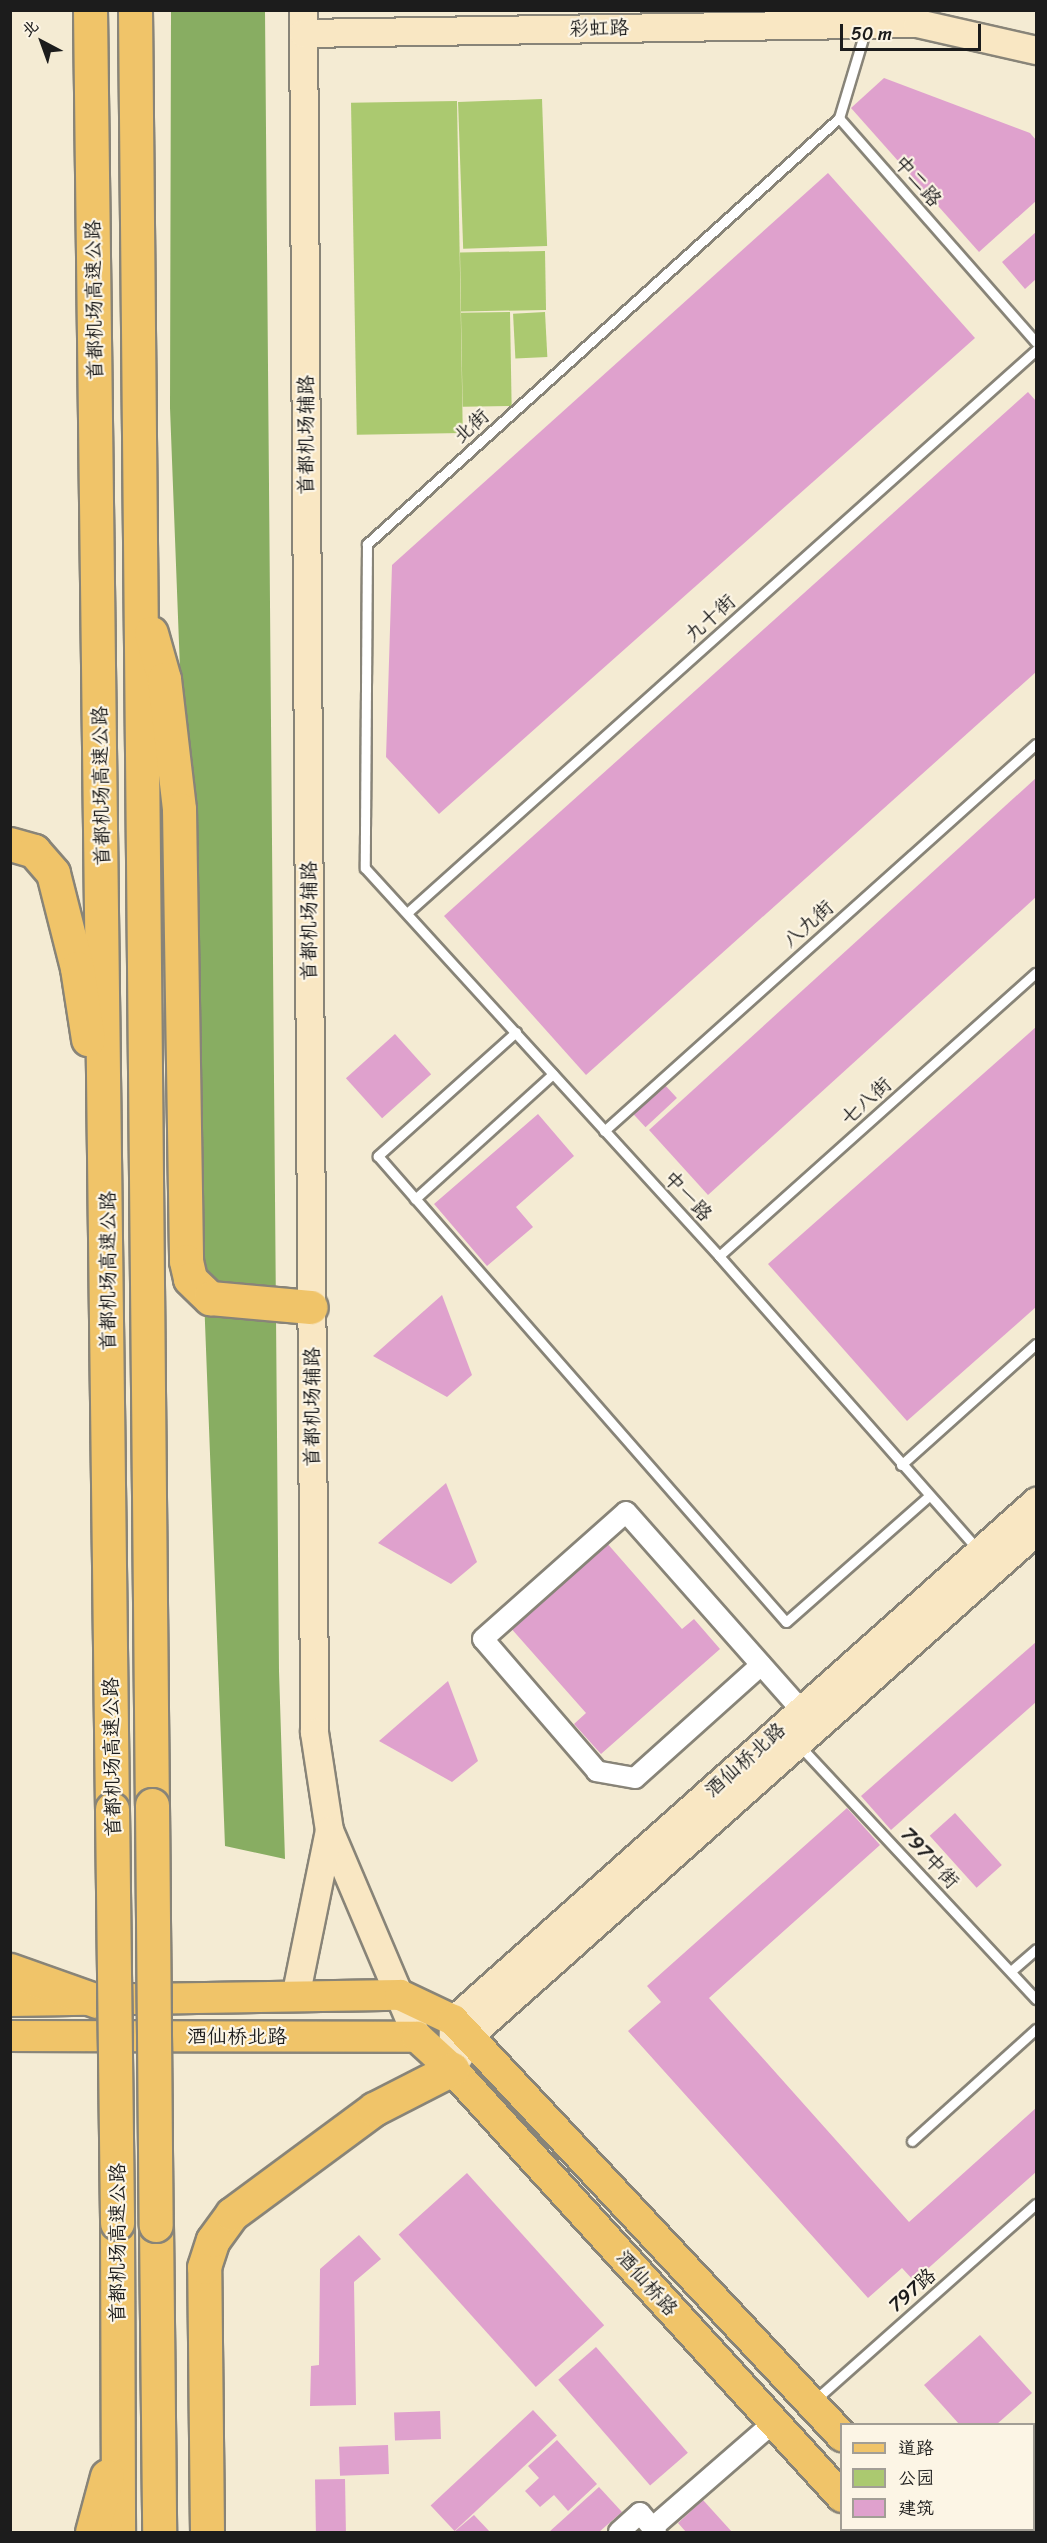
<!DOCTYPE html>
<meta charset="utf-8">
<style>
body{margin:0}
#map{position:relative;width:1047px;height:2543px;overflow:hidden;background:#f4ebd3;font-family:Sriracha,"LXGW WenKai TC",sans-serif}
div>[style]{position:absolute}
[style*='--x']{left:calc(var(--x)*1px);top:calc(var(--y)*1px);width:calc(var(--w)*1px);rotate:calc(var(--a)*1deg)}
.green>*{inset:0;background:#abc970;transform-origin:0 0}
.forest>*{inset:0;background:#88ad62}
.building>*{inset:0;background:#dfa1cd;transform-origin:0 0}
.roads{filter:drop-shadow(2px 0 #888478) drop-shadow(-2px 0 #888478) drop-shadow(0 2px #888478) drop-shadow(0 -2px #888478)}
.lane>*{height:9px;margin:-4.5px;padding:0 4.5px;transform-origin:4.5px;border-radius:4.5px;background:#fff}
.street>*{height:20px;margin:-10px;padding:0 10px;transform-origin:10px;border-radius:10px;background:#fff}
.secondary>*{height:27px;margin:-13.5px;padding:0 13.5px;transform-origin:13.5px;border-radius:13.5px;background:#f9e7c3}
.primary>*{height:30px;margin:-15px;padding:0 15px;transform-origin:15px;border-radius:15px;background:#f0c469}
.highway>*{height:33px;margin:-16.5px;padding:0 16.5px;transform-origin:16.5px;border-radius:16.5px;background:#f0c469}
.bridges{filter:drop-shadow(2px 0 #888478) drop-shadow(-2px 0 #888478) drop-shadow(0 2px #888478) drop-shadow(0 -2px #888478)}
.highway-bridge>*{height:33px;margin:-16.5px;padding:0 16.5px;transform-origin:16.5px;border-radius:16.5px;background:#f0c469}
span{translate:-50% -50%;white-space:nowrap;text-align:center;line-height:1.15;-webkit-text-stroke:4.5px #fcf5e5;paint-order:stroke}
.street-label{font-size:20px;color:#1c1c1c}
.frame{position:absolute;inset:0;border:12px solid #1c1c1c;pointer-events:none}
.legend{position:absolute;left:840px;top:2423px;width:195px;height:108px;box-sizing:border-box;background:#fcf5e5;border:2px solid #a29e95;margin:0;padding:8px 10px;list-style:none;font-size:18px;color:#1c1c1c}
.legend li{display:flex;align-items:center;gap:12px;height:30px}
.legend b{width:30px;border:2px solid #a29e95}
.north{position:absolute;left:12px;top:12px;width:60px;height:60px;-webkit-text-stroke:4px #fcf5e5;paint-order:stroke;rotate:319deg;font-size:16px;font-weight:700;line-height:24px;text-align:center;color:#1c1c1c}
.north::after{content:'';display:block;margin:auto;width:21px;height:27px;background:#1c1c1c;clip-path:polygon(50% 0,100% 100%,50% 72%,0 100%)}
.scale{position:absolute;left:840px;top:24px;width:141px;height:27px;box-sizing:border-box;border:3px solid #1c1c1c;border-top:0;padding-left:8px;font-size:18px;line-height:21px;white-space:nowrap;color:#1c1c1c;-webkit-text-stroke:4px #fcf5e5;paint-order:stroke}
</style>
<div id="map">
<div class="green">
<i style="left:542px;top:99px;width:147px;height:84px;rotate:88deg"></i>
<i style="left:457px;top:101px;width:332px;height:106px;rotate:89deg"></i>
<i style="left:545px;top:251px;width:59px;height:85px;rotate:89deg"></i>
<i style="left:510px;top:312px;width:94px;height:49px;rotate:89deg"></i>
<i style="left:545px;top:312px;width:45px;height:32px;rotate:87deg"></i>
</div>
<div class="forest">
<i style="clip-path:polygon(171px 11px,265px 11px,279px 1671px,285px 1859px,225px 1846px,170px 408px)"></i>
</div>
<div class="building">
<i style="clip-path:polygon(884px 78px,1030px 133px,1036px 140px,1036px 201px,979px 252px,851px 108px)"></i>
<i style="clip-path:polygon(828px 173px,975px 338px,439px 814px,386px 757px,392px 565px)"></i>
<i style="clip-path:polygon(1036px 232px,1036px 279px,1025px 289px,1002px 262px)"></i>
<i style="clip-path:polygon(1028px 392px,1036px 401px,1036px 672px,586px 1075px,444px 916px)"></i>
<i style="clip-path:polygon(1036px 778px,1036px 897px,708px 1195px,649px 1130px)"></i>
<i style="clip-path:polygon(1036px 1027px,1036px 1307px,907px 1421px,768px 1264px)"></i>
<i style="left:395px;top:1034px;width:54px;height:66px;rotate:48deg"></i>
<i style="left:664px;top:1084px;width:19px;height:43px;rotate:47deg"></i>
<i style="clip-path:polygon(538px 1114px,574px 1156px,516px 1207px,533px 1227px,487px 1266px,434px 1204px)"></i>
<i style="clip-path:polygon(442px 1295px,472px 1375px,447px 1397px,373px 1356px)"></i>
<i style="clip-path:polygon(446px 1483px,477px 1562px,451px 1584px,378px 1543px)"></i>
<i style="clip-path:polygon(606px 1542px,682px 1629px,694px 1619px,720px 1649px,601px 1754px,574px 1724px,586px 1713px,509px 1626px)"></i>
<i style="clip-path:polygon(1036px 1642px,1036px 1702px,891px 1830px,861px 1796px)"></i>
<i style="clip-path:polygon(448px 1681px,478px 1761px,452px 1782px,379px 1741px)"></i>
<i style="clip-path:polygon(847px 1808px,880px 1845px,709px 1998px,909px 2222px,1036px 2108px,1036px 2172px,914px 2281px,902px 2268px,868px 2298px,628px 2031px,661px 2002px,647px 1986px)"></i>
<i style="left:955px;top:1813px;width:70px;height:34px;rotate:48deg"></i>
<i style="left:467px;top:2173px;width:205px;height:92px;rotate:48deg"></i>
<i style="clip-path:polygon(359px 2235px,381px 2259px,354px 2282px,356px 2405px,310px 2406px,311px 2366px,319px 2365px,320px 2269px)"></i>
<i style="clip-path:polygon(980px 2335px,1032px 2393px,997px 2424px,959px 2424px,924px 2385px)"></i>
<i style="left:596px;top:2347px;width:140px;height:50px;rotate:49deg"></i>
<i style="left:533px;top:2410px;width:35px;height:140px;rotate:47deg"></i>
<i style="left:440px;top:2411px;width:28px;height:46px;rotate:88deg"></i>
<i style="clip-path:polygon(557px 2440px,597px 2484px,568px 2511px,554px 2495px,540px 2507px,525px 2491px,539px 2478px,528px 2466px)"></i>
<i style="left:388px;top:2445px;width:29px;height:49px;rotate:88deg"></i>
<i style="left:345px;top:2479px;width:53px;height:30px;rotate:89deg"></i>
<i style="clip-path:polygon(599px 2487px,622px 2512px,599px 2532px,549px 2532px)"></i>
<i style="clip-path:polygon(703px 2500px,732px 2532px,686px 2532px,678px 2523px)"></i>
<i style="clip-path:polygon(474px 2515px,490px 2532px,454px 2532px)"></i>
</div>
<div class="roads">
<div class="lane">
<i style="--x:866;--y:28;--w:94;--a:106.7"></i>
<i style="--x:839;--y:118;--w:298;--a:48.7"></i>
<i style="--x:839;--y:118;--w:636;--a:137.93"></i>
<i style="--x:367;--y:544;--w:324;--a:90.4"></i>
<i style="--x:365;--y:868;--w:525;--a:47.62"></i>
<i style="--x:719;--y:1256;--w:392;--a:48.6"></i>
<i style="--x:407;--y:913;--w:844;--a:-41.83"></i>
<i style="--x:516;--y:1032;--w:186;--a:138.1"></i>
<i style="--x:378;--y:1156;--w:619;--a:48.8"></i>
<i style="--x:786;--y:1622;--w:191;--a:-41.4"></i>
<i style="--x:604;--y:1131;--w:580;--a:-41.86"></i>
<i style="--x:415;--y:1199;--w:186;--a:-42.2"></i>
<i style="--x:719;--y:1256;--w:425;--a:-41.8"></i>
<i style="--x:901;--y:1465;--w:181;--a:-41.9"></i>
<i style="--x:798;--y:1744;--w:349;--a:47"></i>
<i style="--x:1011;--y:1971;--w:33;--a:-41"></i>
<i style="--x:912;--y:2141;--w:167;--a:-42.1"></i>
<i style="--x:815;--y:2400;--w:295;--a:-41.6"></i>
</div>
<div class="street">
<i style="--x:761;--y:1665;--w:169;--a:138.1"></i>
<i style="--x:635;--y:1778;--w:39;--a:-170"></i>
<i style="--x:597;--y:1771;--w:174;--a:-130.8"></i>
<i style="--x:483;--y:1639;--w:191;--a:-41.6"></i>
<i style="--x:626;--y:1512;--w:264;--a:48.5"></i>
<i style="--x:652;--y:2528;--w:162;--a:-41"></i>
<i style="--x:619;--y:2532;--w:28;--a:-42"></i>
<i style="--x:640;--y:2513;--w:25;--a:50"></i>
</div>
<div class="secondary">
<i style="--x:303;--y:10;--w:1722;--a:89.63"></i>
<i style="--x:314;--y:1732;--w:99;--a:81.3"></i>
<i style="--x:329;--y:1830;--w:225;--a:67"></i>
<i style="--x:303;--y:33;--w:614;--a:-0.93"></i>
<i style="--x:917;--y:23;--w:122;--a:12.8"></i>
<i style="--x:295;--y:1997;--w:170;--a:-78.5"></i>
<i style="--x:459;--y:2056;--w:25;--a:-61"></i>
<i style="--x:471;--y:2034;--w:756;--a:-41.68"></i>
<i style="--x:452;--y:2069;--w:49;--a:-88.8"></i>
<i style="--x:453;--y:2020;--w:781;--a:-41.68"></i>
</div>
<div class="primary">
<i style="--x:10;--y:2001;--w:390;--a:-0.9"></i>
<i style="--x:400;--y:1995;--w:59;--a:25.3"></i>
<i style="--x:453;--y:2020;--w:570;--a:46.92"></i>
<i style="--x:10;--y:2036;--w:407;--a:0.1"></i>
<i style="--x:417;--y:2037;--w:47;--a:42.4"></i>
<i style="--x:452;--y:2069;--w:579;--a:47.66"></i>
<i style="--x:871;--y:2530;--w:4;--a:34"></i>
<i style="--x:928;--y:2530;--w:4;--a:34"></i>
</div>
<div class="highway">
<i style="--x:90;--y:10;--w:1799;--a:89.3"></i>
<i style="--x:135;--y:10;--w:1795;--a:89.46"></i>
<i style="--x:151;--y:633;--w:48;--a:74.2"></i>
<i style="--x:164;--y:679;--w:131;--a:83.4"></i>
<i style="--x:179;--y:809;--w:452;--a:89.1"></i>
<i style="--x:186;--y:1261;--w:18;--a:77"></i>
<i style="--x:190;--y:1279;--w:28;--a:44"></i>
<i style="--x:210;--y:1298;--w:101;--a:5.1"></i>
<i style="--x:10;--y:844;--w:25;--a:16"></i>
<i style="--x:34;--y:851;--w:29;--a:49"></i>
<i style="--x:53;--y:873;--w:98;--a:75.8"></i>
<i style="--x:77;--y:968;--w:72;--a:81.2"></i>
<i style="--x:10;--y:1970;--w:92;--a:19.6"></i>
<i style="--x:117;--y:2223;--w:309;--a:89.8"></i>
<i style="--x:156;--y:2225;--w:307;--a:89.4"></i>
<i style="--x:92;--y:2532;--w:58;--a:-75"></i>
<i style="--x:207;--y:2532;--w:265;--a:-90.6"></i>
<i style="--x:204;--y:2267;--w:28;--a:-72"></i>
<i style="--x:213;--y:2240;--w:32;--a:-54"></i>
<i style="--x:232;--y:2214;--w:177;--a:-36.5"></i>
<i style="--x:374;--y:2109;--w:88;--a:-27.1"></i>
</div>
</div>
<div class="bridges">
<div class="highway-bridge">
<i style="--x:152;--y:1805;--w:420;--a:89.5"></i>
<i style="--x:112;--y:1809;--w:414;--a:89.3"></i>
</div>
</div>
<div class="street-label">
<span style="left:599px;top:28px;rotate:-1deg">彩虹路</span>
<span style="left:918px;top:181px;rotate:49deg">中二路</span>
<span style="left:94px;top:300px;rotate:-91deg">首都机场高速公路</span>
<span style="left:471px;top:426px;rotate:-42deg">北街</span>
<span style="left:306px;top:435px;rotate:-90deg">首都机场辅路</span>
<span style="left:710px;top:618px;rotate:-42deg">九十街</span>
<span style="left:101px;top:786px;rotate:-91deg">首都机场高速公路</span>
<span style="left:309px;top:921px;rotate:-90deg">首都机场辅路</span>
<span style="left:808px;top:924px;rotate:-42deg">八九街</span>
<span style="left:866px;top:1101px;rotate:-42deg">七八街</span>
<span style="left:688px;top:1196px;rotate:47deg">中一路</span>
<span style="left:108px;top:1271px;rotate:-90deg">首都机场高速公路</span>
<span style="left:312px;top:1407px;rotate:-90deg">首都机场辅路</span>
<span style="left:112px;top:1757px;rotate:-91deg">首都机场高速公路</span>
<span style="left:745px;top:1760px;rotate:-42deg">酒仙桥北路</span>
<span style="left:930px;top:1858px;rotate:47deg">797中街</span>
<span style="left:237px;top:2036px">酒仙桥北路</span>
<span style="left:117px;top:2243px;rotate:-90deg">首都机场高速公路</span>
<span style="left:647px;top:2283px;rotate:48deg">酒仙桥路</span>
<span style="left:912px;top:2290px;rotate:-41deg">797路</span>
</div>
<div class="frame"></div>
<ul class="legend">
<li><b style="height:8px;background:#f0c469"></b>道路</li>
<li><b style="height:16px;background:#abc970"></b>公园</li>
<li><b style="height:16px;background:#dfa1cd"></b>建筑</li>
</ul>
<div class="north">北</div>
<div class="scale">50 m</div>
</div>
